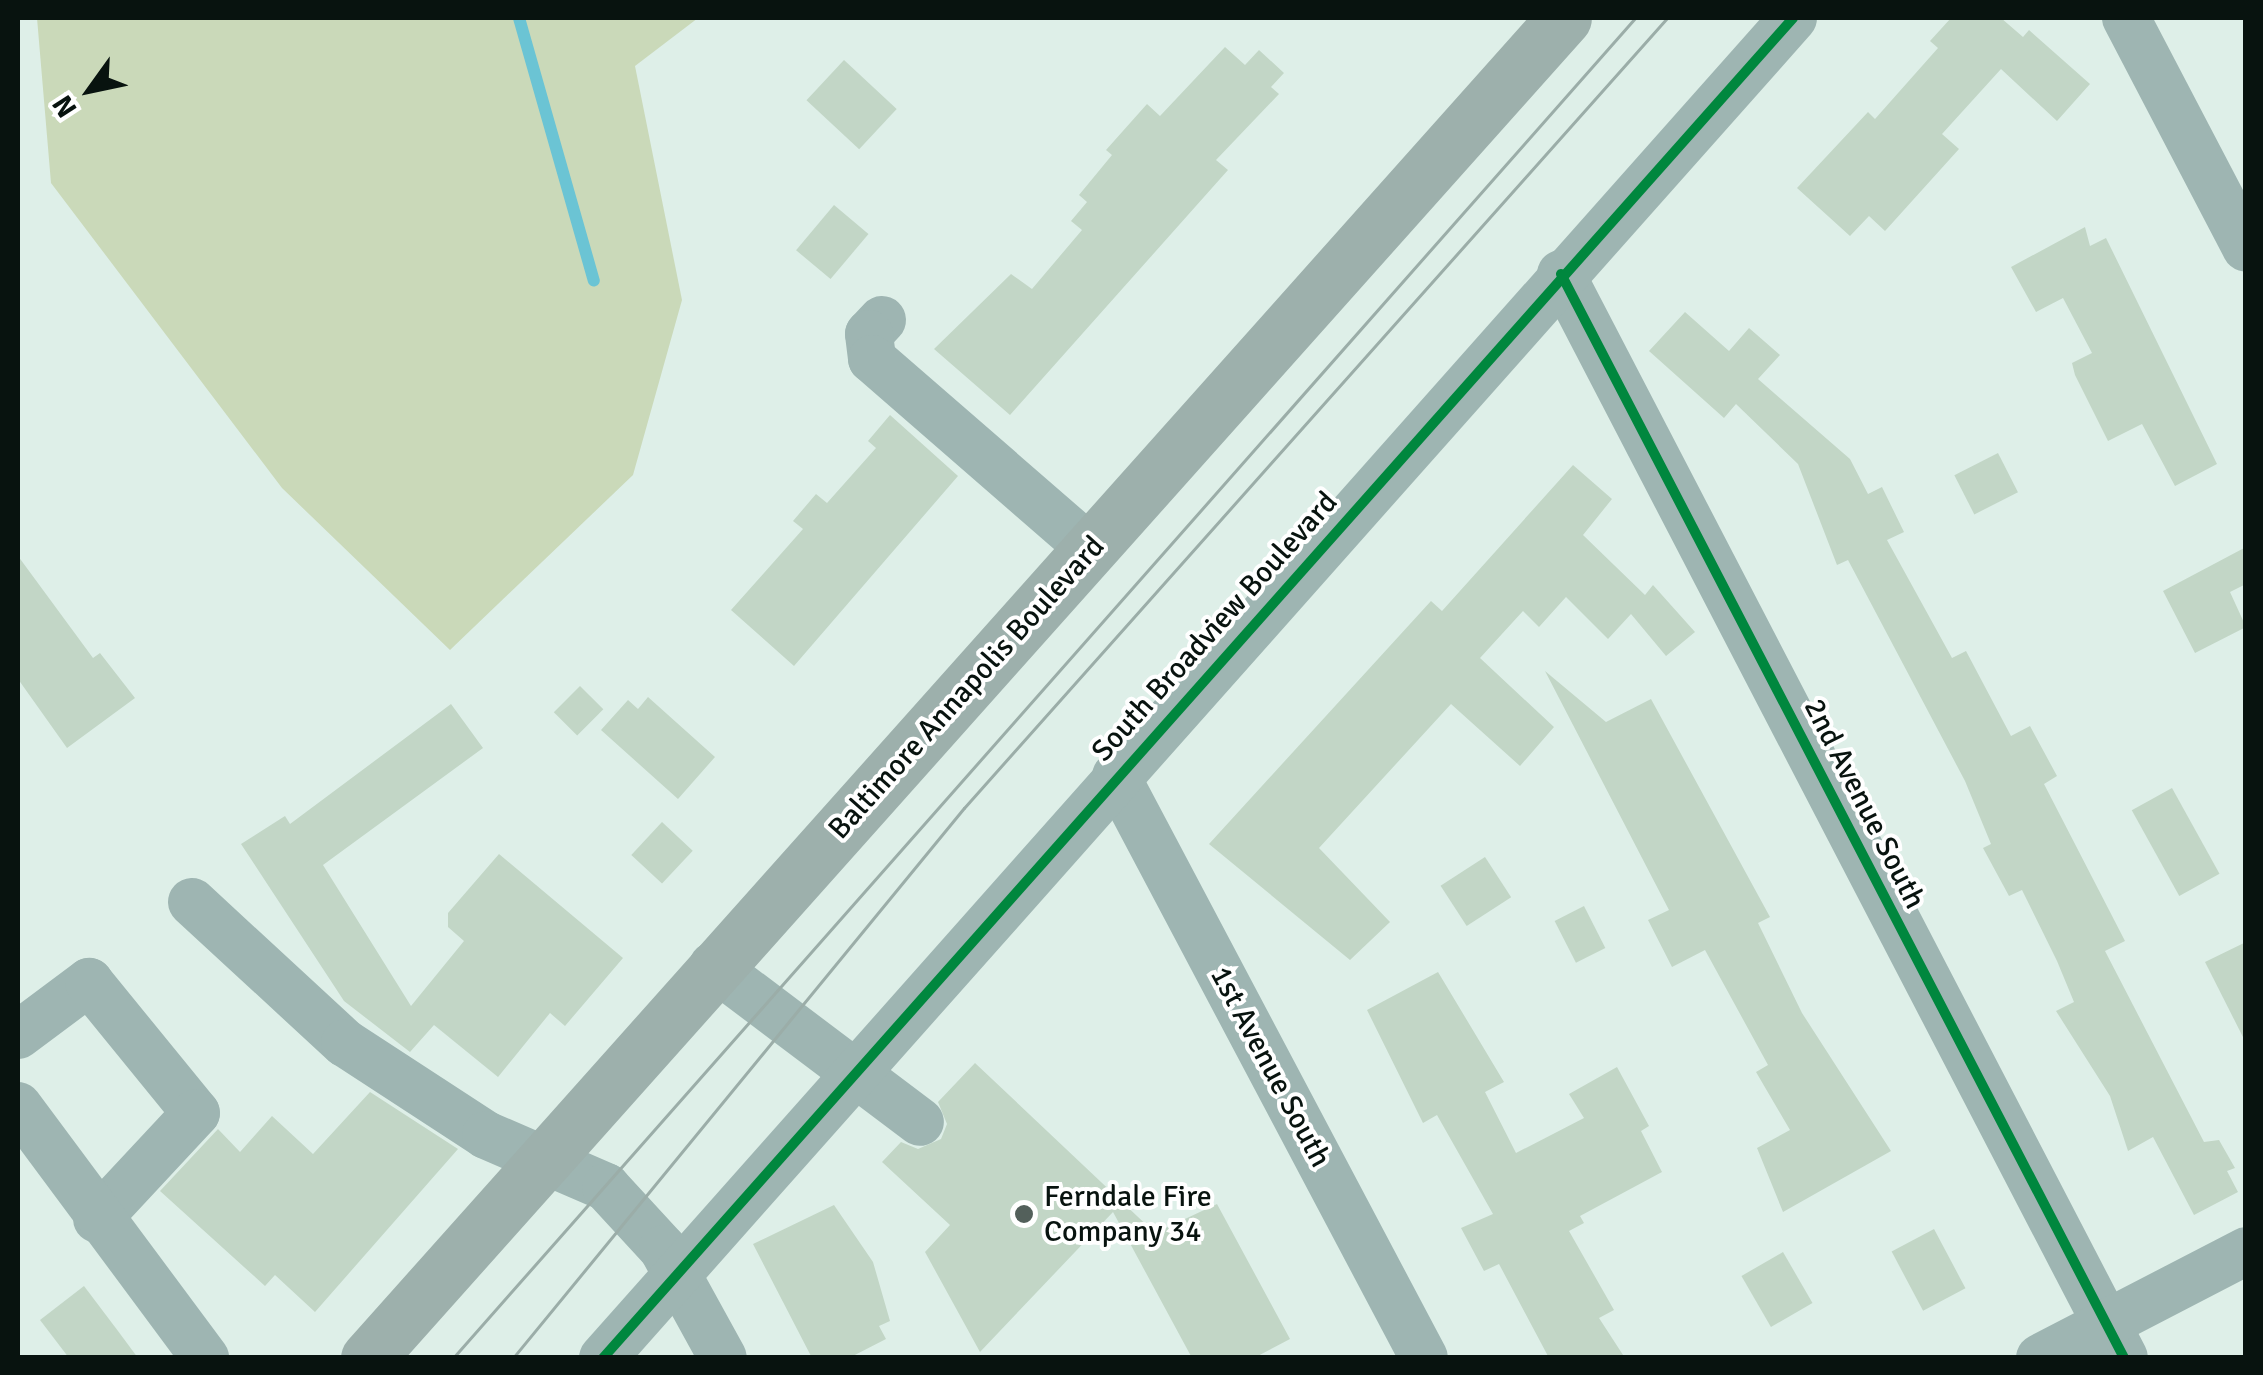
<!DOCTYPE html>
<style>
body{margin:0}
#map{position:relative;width:2263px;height:1375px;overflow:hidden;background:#deefe8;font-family:Signika,sans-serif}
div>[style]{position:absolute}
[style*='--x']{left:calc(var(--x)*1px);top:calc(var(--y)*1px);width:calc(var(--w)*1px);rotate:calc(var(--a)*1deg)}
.green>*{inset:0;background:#cad9b9}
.stream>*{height:12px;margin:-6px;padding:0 6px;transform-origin:6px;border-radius:6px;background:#6bc4d4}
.building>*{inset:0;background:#c2d6c6;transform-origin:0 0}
.minor>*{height:48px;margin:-24px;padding:0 24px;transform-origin:24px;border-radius:24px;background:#9eb5b2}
.major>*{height:55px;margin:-27.5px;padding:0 27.5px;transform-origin:27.5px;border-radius:27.5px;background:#9db0ac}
.tram>*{height:2.5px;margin:-1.25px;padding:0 1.25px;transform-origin:1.25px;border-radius:1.25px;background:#9bada8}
.cycleway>*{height:10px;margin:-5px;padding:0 5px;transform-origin:5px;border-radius:5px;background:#00873e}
.dots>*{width:28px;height:28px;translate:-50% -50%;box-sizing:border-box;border:5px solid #fff;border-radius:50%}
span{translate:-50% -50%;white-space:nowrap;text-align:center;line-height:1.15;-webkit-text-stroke:8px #fff;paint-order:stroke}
.street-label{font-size:30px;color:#08130f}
.poi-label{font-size:30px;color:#08130f}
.left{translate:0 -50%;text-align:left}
.frame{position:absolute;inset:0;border:20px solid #08130f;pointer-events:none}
.north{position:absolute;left:40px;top:40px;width:100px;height:100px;-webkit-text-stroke:8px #fff;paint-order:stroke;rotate:237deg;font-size:28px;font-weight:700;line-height:40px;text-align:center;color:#08130f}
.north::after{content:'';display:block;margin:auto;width:35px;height:45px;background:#08130f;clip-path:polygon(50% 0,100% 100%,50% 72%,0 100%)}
</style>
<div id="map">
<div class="green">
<i style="clip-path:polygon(37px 18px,698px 18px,635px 66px,682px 300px,633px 475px,450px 650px,282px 488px,51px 183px)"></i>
</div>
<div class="stream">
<i style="--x:519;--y:18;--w:273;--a:74.1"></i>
</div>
<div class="building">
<i style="clip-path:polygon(1951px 18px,2001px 18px,2023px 37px,2029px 30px,2090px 84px,2057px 121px,2001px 69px,1942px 134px,1959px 149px,1885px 231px,1869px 216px,1850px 236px,1797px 188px,1868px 112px,1875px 119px,1938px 48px,1930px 41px)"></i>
<i style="clip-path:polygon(1225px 47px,1245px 65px,1259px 50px,1284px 73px,1271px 87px,1279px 94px,1216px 160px,1228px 170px,1010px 415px,934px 349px,1011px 274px,1032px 289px,1082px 230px,1071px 221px,1087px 202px,1079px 195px,1112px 155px,1106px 150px,1147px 104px,1160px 116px)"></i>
<i style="left:844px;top:60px;width:72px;height:55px;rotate:43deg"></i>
<i style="left:834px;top:205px;width:45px;height:59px;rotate:40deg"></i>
<i style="clip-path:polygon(2085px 227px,2090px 246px,2106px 238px,2217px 464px,2175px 486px,2142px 424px,2108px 441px,2075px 375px,2072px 363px,2092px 353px,2063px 298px,2036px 312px,2011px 267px)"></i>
<i style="clip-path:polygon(1685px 312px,1729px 351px,1749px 328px,1780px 355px,1758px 379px,1850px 459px,1868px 494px,1882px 487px,1904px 532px,1887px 540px,1952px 658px,1966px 651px,2011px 736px,2030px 726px,2057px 776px,2044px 784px,2125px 941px,2105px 951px,2204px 1142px,2219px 1140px,2235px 1168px,2227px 1171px,2238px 1192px,2194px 1215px,2153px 1137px,2128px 1151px,2110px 1096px,2056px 1011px,2074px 1002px,2057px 961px,2022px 890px,2009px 896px,1983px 848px,1991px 844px,1965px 781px,1848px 560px,1837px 565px,1798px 464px,1736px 404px,1724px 418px,1649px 351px)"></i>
<i style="clip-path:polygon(890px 415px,958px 476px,794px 666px,731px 610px,803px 529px,793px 521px,816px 494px,827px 503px,876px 448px,868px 441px)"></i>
<i style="left:1998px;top:453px;width:44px;height:49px;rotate:63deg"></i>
<i style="clip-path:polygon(1573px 465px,1612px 499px,1583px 535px,1645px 595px,1653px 585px,1695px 632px,1666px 656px,1631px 614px,1608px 639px,1566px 597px,1539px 627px,1523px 611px,1480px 658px,1554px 727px,1520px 766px,1451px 704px,1319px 848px,1390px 922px,1350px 960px,1209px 844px,1431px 601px,1442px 611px)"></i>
<i style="clip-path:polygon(2246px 547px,2246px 584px,2230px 592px,2246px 627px,2195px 653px,2163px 591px)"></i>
<i style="clip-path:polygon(18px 556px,93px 658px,100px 653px,135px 698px,67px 748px,18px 679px)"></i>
<i style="clip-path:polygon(1545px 671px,1606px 722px,1651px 699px,1770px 917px,1758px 923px,1802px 1013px,1891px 1151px,1783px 1212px,1757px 1148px,1790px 1130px,1756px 1072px,1768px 1065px,1705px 950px,1672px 967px,1648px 920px,1669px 910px)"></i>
<i style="left:580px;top:686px;width:33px;height:37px;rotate:45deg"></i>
<i style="clip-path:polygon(648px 697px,715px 757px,678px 799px,601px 730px,628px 700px,638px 709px)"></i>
<i style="clip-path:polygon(451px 704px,483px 748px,323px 865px,411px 1006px,464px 941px,448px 927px,448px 913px,499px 854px,623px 958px,565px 1026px,550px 1013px,498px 1077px,434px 1025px,410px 1052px,344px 1001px,241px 844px,285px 816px,290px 824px)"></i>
<i style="left:2172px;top:788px;width:98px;height:46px;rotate:61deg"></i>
<i style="left:662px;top:822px;width:42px;height:45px;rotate:43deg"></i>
<i style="left:1485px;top:857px;width:48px;height:53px;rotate:57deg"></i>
<i style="left:1584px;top:906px;width:47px;height:33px;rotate:63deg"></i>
<i style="clip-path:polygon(2246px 942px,2246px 1043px,2205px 962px)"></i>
<i style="clip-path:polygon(1438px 972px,1504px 1082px,1485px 1092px,1516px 1153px,1584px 1118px,1569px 1094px,1617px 1067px,1649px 1126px,1641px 1131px,1662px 1172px,1580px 1216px,1584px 1223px,1569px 1231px,1614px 1310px,1599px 1318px,1625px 1358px,1549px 1358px,1499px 1264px,1484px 1271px,1461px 1228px,1493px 1214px,1437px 1115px,1423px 1123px,1367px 1010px)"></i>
<i style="clip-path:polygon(975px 1063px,1155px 1233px,1217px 1204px,1290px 1339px,1254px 1358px,1192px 1358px,1113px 1212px,980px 1352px,925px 1252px,950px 1225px,882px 1162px,901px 1142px,918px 1149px,941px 1139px,947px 1124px,938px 1102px)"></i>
<i style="clip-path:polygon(370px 1092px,458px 1149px,315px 1312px,275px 1275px,265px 1286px,160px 1191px,218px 1129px,240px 1152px,272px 1116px,313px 1154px)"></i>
<i style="clip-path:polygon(834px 1205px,873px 1262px,890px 1321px,879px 1326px,886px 1339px,849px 1358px,812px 1358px,753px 1244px)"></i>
<i style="left:1934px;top:1229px;width:67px;height:48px;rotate:62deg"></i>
<i style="left:1783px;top:1252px;width:59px;height:48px;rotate:60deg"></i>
<i style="clip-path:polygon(84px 1286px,118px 1331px,138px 1358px,69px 1358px,40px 1320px)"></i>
</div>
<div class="minor">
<i style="--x:2126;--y:18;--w:259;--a:62.4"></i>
<i style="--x:1561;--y:274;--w:1221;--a:62.55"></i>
<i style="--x:882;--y:320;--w:19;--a:133"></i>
<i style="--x:869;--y:334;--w:25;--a:83"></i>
<i style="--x:872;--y:359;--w:291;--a:41"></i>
<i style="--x:1116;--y:776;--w:658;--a:62.11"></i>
<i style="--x:192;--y:902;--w:208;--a:42.7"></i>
<i style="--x:345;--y:1043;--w:168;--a:33.1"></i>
<i style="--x:486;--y:1135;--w:131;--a:23.4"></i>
<i style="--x:606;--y:1187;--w:84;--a:47.4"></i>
<i style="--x:663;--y:1249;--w:124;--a:61.2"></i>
<i style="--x:713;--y:966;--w:259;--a:37"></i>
<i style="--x:18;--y:1035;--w:89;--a:-36.7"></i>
<i style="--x:89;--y:982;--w:169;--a:50.8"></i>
<i style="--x:196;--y:1113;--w:145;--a:133"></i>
<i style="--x:18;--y:1106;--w:314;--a:53.4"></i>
<i style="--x:603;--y:1358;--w:1792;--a:-48.39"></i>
<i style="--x:2040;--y:1358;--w:232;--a:-27.4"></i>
</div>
<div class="major">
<i style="--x:368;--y:1358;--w:1796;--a:-48.25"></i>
</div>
<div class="tram">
<i style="--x:453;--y:1358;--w:1787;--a:-48.58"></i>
<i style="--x:513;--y:1358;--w:711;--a:-50.65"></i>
<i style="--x:964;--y:808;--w:1058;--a:-48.33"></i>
</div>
<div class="cycleway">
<i style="--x:1561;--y:274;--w:1221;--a:62.55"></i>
<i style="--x:603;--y:1358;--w:1792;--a:-48.39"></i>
</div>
<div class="dots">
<i style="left:1024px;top:1214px;background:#53605b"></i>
</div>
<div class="street-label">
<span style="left:1215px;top:627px;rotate:-48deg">South Broadview Boulevard</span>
<span style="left:967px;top:688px;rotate:-48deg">Baltimore Annapolis Boulevard</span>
<span style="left:1864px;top:804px;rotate:63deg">2nd Avenue South</span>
<span style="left:1270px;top:1067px;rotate:62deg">1st Avenue South</span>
</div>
<div class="poi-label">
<span class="left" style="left:1044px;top:1214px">Ferndale Fire<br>Company 34</span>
</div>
<div class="frame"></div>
<div class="north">N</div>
</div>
